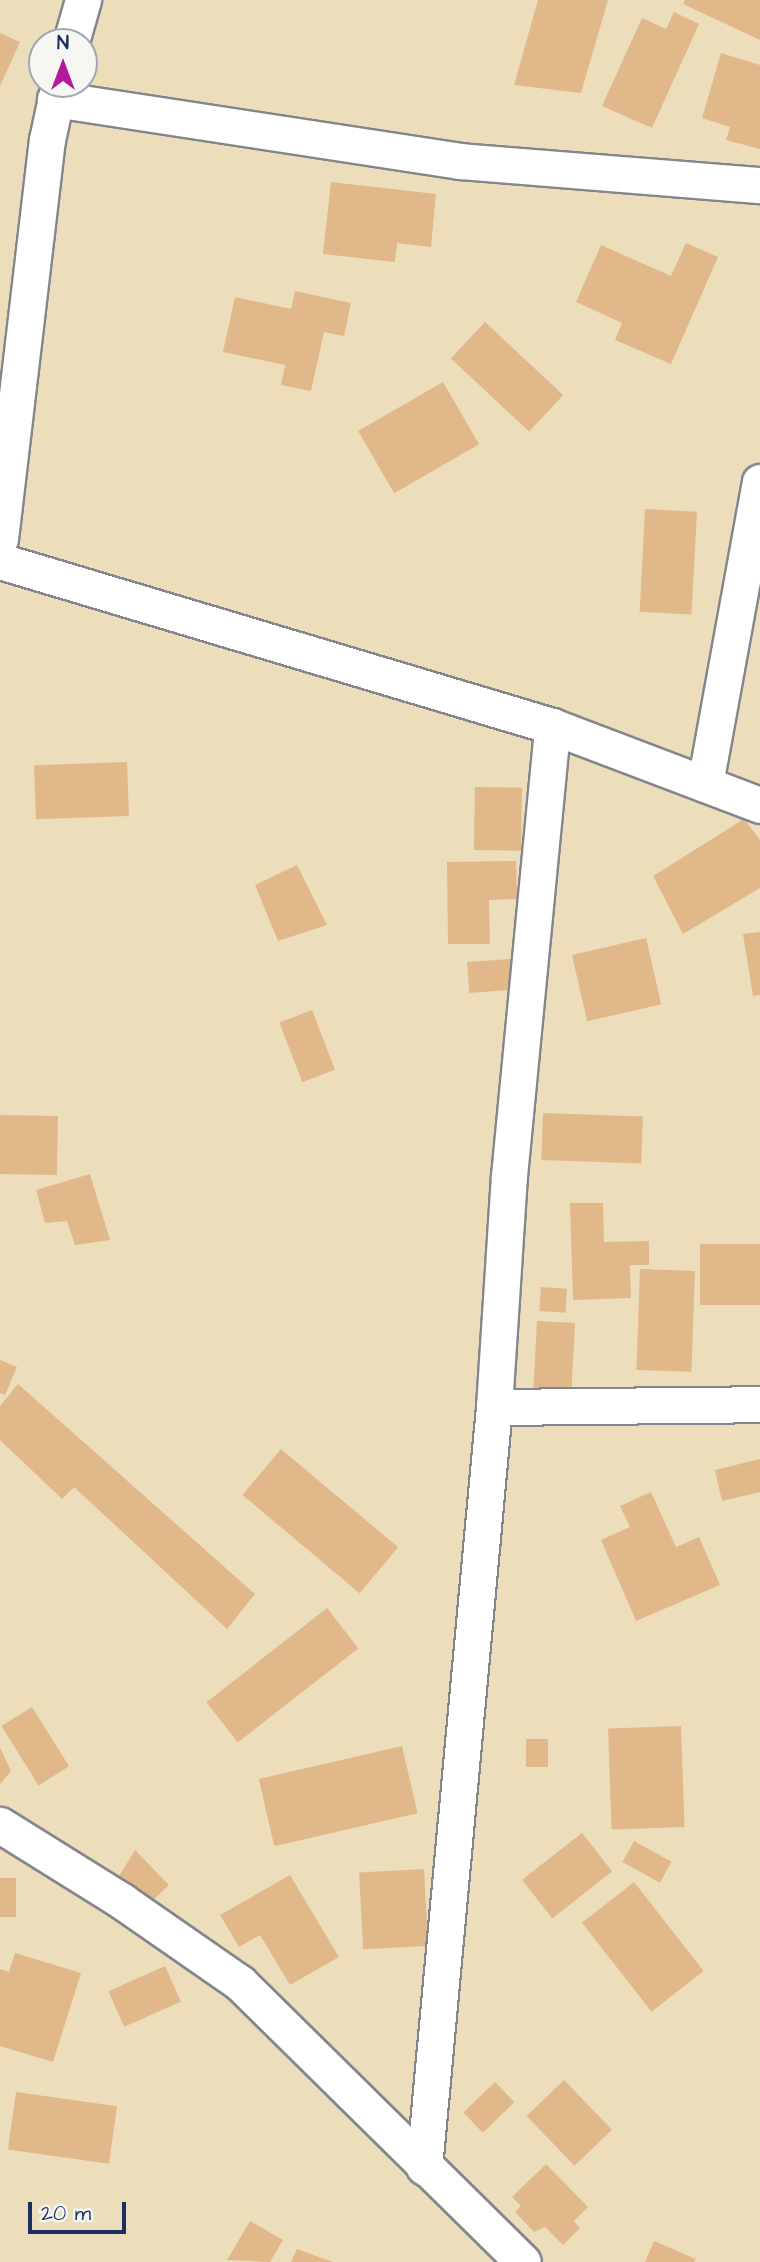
<!DOCTYPE html>
<style>
body{margin:0}
#map{position:relative;width:760px;height:2262px;overflow:hidden;background:#ecdebb;font-family:"Architects Daughter",sans-serif}
div>[style]{position:absolute}
[style*='--x']{left:calc(var(--x)*1px);top:calc(var(--y)*1px);width:calc(var(--w)*1px);rotate:calc(var(--a)*1deg)}
.building>*{inset:0;background:#e1b88a;transform-origin:0 0}
.roads{filter:drop-shadow(2px 0 #84868c) drop-shadow(-2px 0 #84868c) drop-shadow(0 2px #84868c) drop-shadow(0 -2px #84868c)}
.minor>*{height:35px;margin:-17.5px;padding:0 17.5px;transform-origin:17.5px;border-radius:17.5px;background:#fff}
span{translate:-50% -50%;white-space:nowrap;text-align:center;line-height:1.15;-webkit-text-stroke:5px #f6f6f2;paint-order:stroke}
.north{position:absolute;left:28px;top:28px;width:70px;height:70px;box-sizing:border-box;background:#f6f6f2;border:2px solid #9ea6b7;border-radius:50%;rotate:0deg;font-size:19px;font-weight:700;line-height:28px;text-align:center;color:#1b2f5e}
.north::after{content:'';display:block;margin:auto;width:24px;height:32px;background:#b5179e;clip-path:polygon(50% 0,100% 100%,50% 72%,0 100%)}
.scale{position:absolute;left:28px;top:2202px;width:98px;height:32px;box-sizing:border-box;border:4px solid #1b2f5e;border-top:0;padding-left:9px;font-size:21px;line-height:24px;white-space:nowrap;color:#1b2f5e;-webkit-text-stroke:5px #f6f6f2;paint-order:stroke}
</style>
<div id="map">
<div class="building">
<i style="clip-path:polygon(538px 0,608px 0,581px 93px,514px 85px)"></i>
<i style="clip-path:polygon(685px 0,760px 0,760px 40px,683px 4px)"></i>
<i style="clip-path:polygon(674px 12px,699px 24px,652px 128px,602px 106px,642px 18px,666px 29px)"></i>
<i style="clip-path:polygon(0 33px,20px 42px,0 86px)"></i>
<i style="clip-path:polygon(721px 53px,760px 65px,760px 149px,726px 140px,730px 127px,702px 118px)"></i>
<i style="clip-path:polygon(331px 182px,436px 194px,431px 247px,397px 243px,395px 262px,323px 254px)"></i>
<i style="clip-path:polygon(686px 243px,718px 257px,671px 364px,615px 340px,622px 323px,576px 302px,601px 245px,671px 276px)"></i>
<i style="clip-path:polygon(295px 291px,351px 303px,344px 336px,324px 332px,311px 391px,281px 385px,285px 365px,223px 352px,235px 297px,291px 309px)"></i>
<i style="left:485px;top:322px;width:107px;height:50px;rotate:43deg"></i>
<i style="left:443px;top:382px;width:72px;height:98px;rotate:60deg"></i>
<i style="left:645px;top:509px;width:52px;height:103px;rotate:3deg"></i>
<i style="left:127px;top:762px;width:54px;height:93px;rotate:88deg"></i>
<i style="left:475px;top:787px;width:47px;height:63px;rotate:1deg"></i>
<i style="clip-path:polygon(744px 819px,760px 840px,760px 888px,683px 934px,653px 876px)"></i>
<i style="clip-path:polygon(516px 861px,517px 899px,489px 900px,490px 944px,448px 944px,447px 862px)"></i>
<i style="clip-path:polygon(297px 865px,327px 925px,278px 941px,255px 885px)"></i>
<i style="clip-path:polygon(760px 932px,760px 995px,753px 996px,743px 934px)"></i>
<i style="left:646px;top:938px;width:68px;height:76px;rotate:77deg"></i>
<i style="left:510px;top:959px;width:31px;height:43px;rotate:86deg"></i>
<i style="left:312px;top:1010px;width:64px;height:35px;rotate:69deg"></i>
<i style="left:543px;top:1113px;width:100px;height:47px;rotate:2deg"></i>
<i style="left:0;top:1115px;width:58px;height:59px;rotate:1deg"></i>
<i style="clip-path:polygon(90px 1174px,110px 1240px,75px 1245px,67px 1221px,45px 1223px,36px 1190px)"></i>
<i style="clip-path:polygon(570px 1203px,603px 1203px,604px 1242px,649px 1241px,649px 1265px,630px 1265px,631px 1298px,573px 1300px)"></i>
<i style="left:760px;top:1244px;width:61px;height:60px;rotate:90deg"></i>
<i style="left:640px;top:1269px;width:55px;height:101px;rotate:2deg"></i>
<i style="left:541px;top:1287px;width:26px;height:24px;rotate:4deg"></i>
<i style="left:537px;top:1321px;width:38px;height:77px;rotate:3deg"></i>
<i style="clip-path:polygon(0 1360px,17px 1367px,5px 1395px,0 1393px)"></i>
<i style="clip-path:polygon(18px 1384px,255px 1594px,227px 1629px,74px 1487px,62px 1499px,0 1440px,0 1406px)"></i>
<i style="left:281px;top:1449px;width:153px;height:60px;rotate:40deg"></i>
<i style="clip-path:polygon(760px 1459px,760px 1492px,722px 1501px,715px 1470px)"></i>
<i style="clip-path:polygon(651px 1492px,676px 1547px,699px 1537px,720px 1585px,636px 1621px,601px 1540px,630px 1527px,620px 1506px)"></i>
<i style="left:327px;top:1608px;width:51px;height:153px;rotate:52deg"></i>
<i style="left:32px;top:1707px;width:70px;height:36px;rotate:58deg"></i>
<i style="left:681px;top:1726px;width:101px;height:73px;rotate:88deg"></i>
<i style="left:526px;top:1739px;width:22px;height:28px"></i>
<i style="left:402px;top:1746px;width:69px;height:147px;rotate:77deg"></i>
<i style="clip-path:polygon(0 1748px,11px 1771px,0 1784px)"></i>
<i style="left:582px;top:1833px;width:49px;height:76px;rotate:52deg"></i>
<i style="left:634px;top:1841px;width:43px;height:24px;rotate:29deg"></i>
<i style="clip-path:polygon(135px 1850px,169px 1885px,151px 1902px,116px 1881px)"></i>
<i style="left:424px;top:1869px;width:77px;height:65px;rotate:87deg"></i>
<i style="clip-path:polygon(290px 1875px,339px 1957px,290px 1985px,260px 1935px,239px 1947px,220px 1915px)"></i>
<i style="left:0;top:1878px;width:16px;height:39px"></i>
<i style="left:634px;top:1882px;width:113px;height:66px;rotate:52deg"></i>
<i style="clip-path:polygon(15px 1953px,81px 1973px,53px 2062px,0 2046px,0 1969px,9px 1972px)"></i>
<i style="left:165px;top:1966px;width:39px;height:62px;rotate:66deg"></i>
<i style="left:564px;top:2080px;width:69px;height:52px;rotate:46deg"></i>
<i style="left:495px;top:2082px;width:28px;height:44px;rotate:46deg"></i>
<i style="left:16px;top:2092px;width:102px;height:58px;rotate:8deg"></i>
<i style="clip-path:polygon(546px 2164px,588px 2207px,574px 2221px,580px 2228px,563px 2245px,545px 2227px,534px 2232px,515px 2212px,521px 2206px,512px 2197px)"></i>
<i style="clip-path:polygon(250px 2221px,283px 2240px,270px 2262px,227px 2260px)"></i>
<i style="clip-path:polygon(654px 2241px,696px 2259px,694px 2262px,645px 2262px)"></i>
<i style="clip-path:polygon(297px 2249px,333px 2262px,291px 2262px)"></i>
</div>
<div class="roads">
<div class="minor">
<i style="--x:71;--y:42;--w:44;--a:-74.1"></i>
<i style="--x:55;--y:99;--w:410;--a:8.7"></i>
<i style="--x:460;--y:161;--w:301;--a:4.6"></i>
<i style="--x:0;--y:539;--w:402;--a:-83.3"></i>
<i style="--x:47;--y:140;--w:57;--a:-77.9"></i>
<i style="--x:0;--y:561;--w:576;--a:16.64"></i>
<i style="--x:552;--y:726;--w:222;--a:20.8"></i>
<i style="--x:705;--y:784;--w:307;--a:-79.7"></i>
<i style="--x:494;--y:1407;--w:266;--a:-0.6"></i>
<i style="--x:0;--y:1825;--w:144;--a:31.9"></i>
<i style="--x:122;--y:1901;--w:144;--a:34.8"></i>
<i style="--x:240;--y:1983;--w:397;--a:44.6"></i>
<i style="--x:424;--y:2167;--w:763;--a:-84.74"></i>
<i style="--x:494;--y:1407;--w:231;--a:-86.3"></i>
<i style="--x:509;--y:1176;--w:452;--a:-84.5"></i>
</div>
</div>
<div class="north">N</div>
<div class="scale">20 m</div>
</div>
